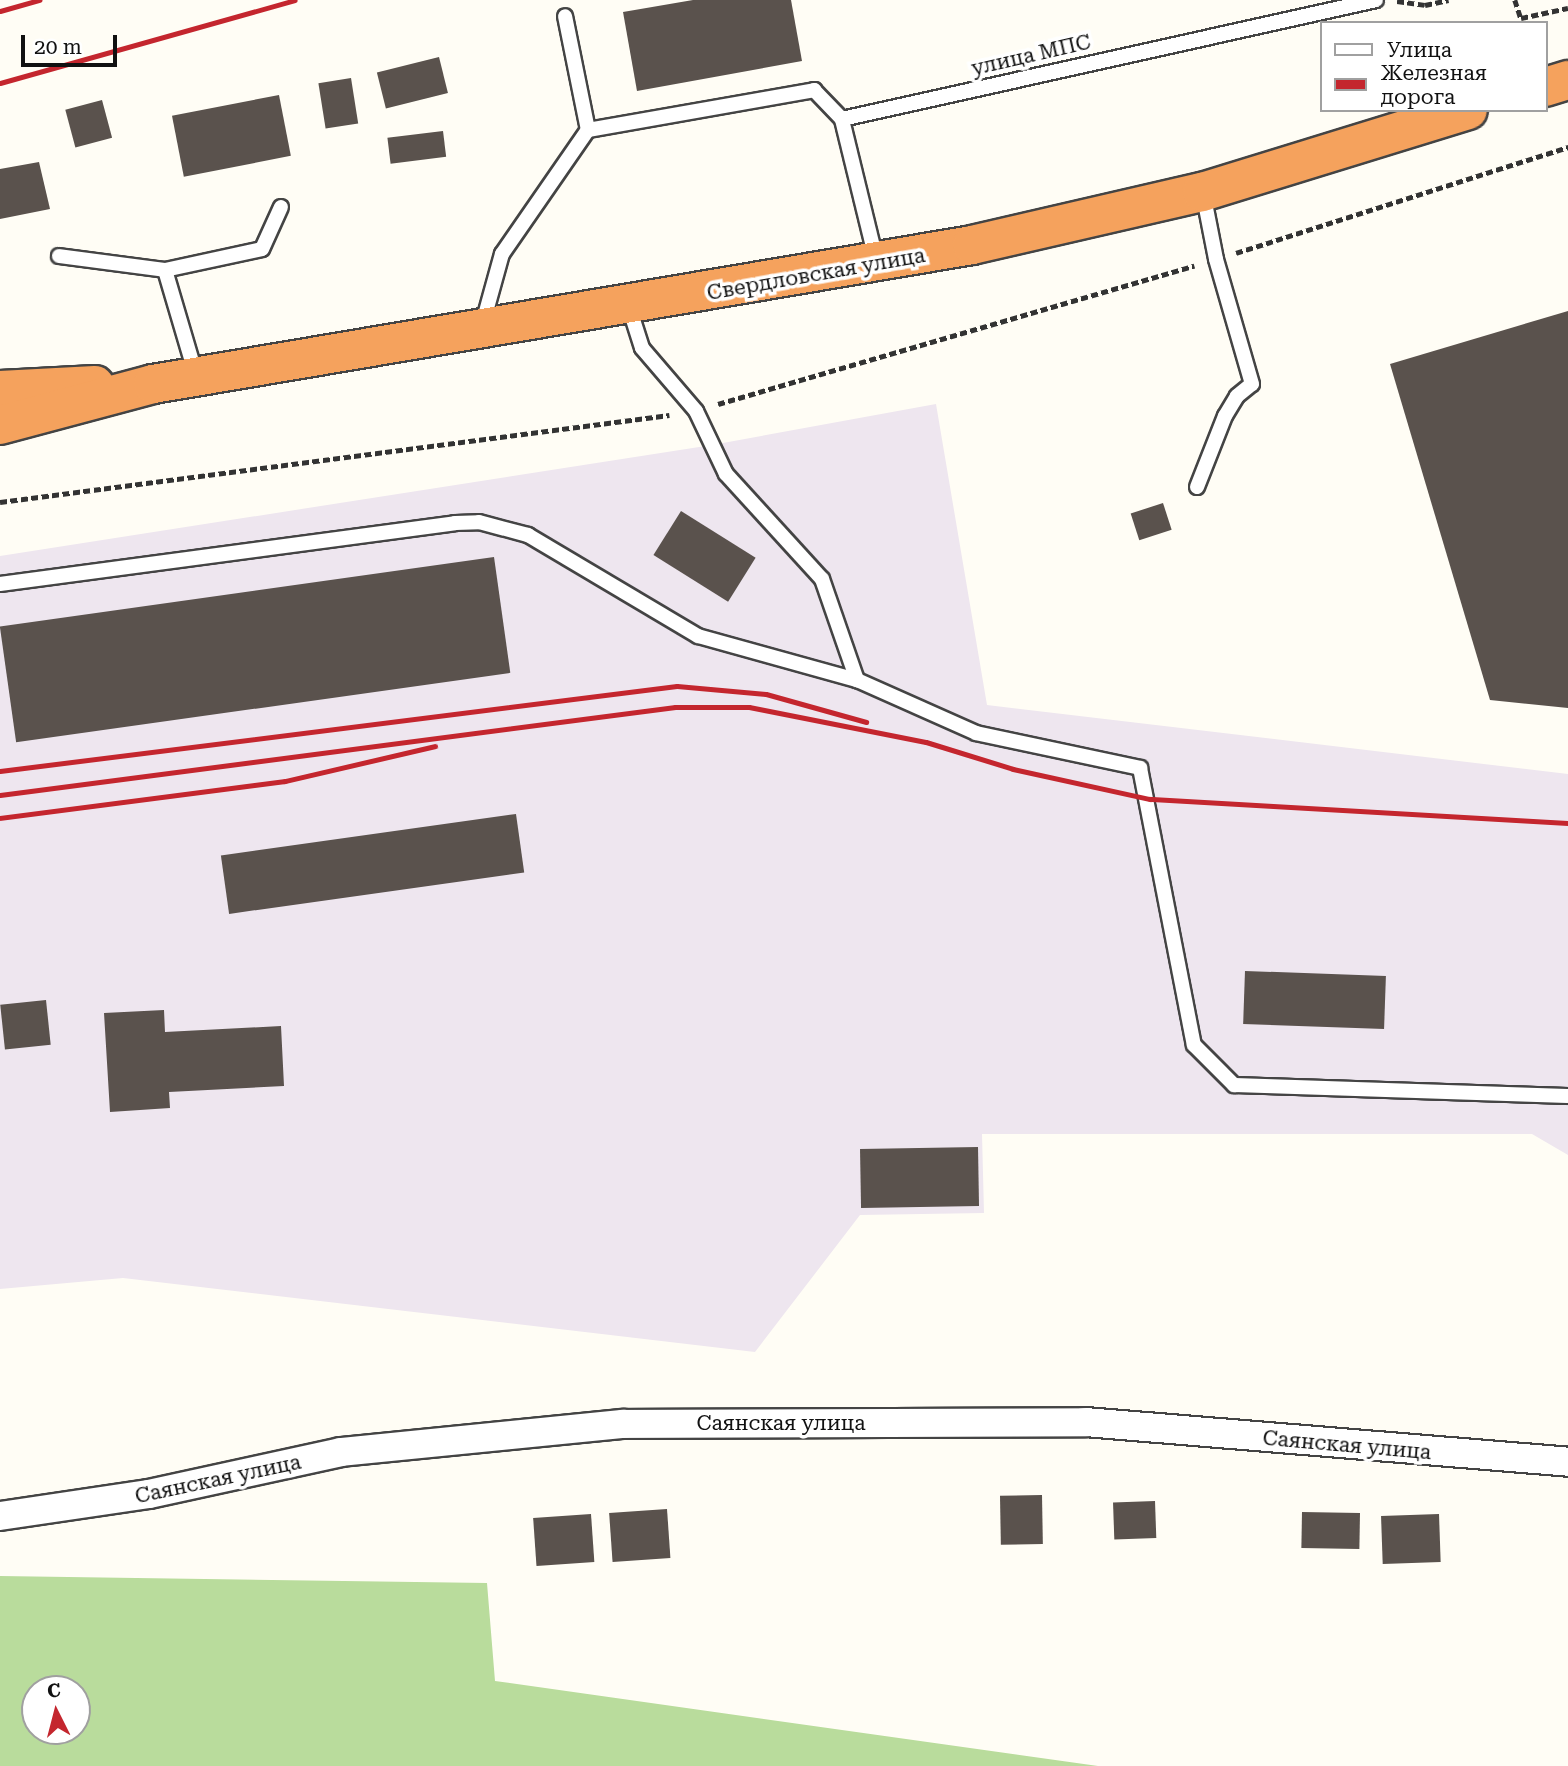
<!DOCTYPE html>
<meta charset="utf-8">
<style>
body{margin:0}
#map{position:relative;width:1568px;height:1766px;overflow:hidden;background:#fffdf5;font-family:"Roboto Serif",serif}
div>[style]{position:absolute}
[style*='--x']{left:calc(var(--x)*1px);top:calc(var(--y)*1px);width:calc(var(--w)*1px);rotate:calc(var(--a)*1deg)}
.industrial>*{inset:0;background:#eee6ef}
.forest>*{inset:0;background:#b9dc9c}
.building>*{inset:0;background:#5a524d;transform-origin:0 0}
.path>*{height:4.5px;margin-top:-2.25px;transform-origin:0;background:repeating-linear-gradient(90deg,#333 0 7px,transparent 0 10.5px)}
.roads{filter:drop-shadow(2px 0 #444) drop-shadow(-2px 0 #444) drop-shadow(0 2px #444) drop-shadow(0 -2px #444)}
.lane>*{height:14px;margin:-7px;padding:0 7px;transform-origin:7px;border-radius:7px;background:#fff}
.street>*{height:28px;margin:-14px;padding:0 14px;transform-origin:14px;border-radius:14px;background:#fff}
.highway>*{height:38px;margin:-19px;padding:0 19px;transform-origin:19px;border-radius:19px;background:#f5a25d}
.rail>*{height:5px;margin:-2.5px;padding:0 2.5px;transform-origin:2.5px;border-radius:2.5px;background:#c4262e}
span{translate:-50% -50%;white-space:nowrap;text-align:center;line-height:1.15;-webkit-text-stroke:7px #fff;paint-order:stroke}
.street-label{font-size:21px;color:#111}
.legend{position:absolute;left:1320px;top:21px;width:228px;height:91px;box-sizing:border-box;background:#fff;border:2px solid #a0a0a0;margin:0;padding:9px 12px;list-style:none;font-size:21px;color:#111}
.legend li{display:flex;align-items:center;gap:14px;height:35px}
.legend b{width:35px;border:2px solid #a0a0a0}
.north{position:absolute;left:21px;top:1675px;width:70px;height:70px;box-sizing:border-box;background:#fff;border:2px solid #a0a0a0;border-radius:50%;rotate:354deg;font-size:19px;font-weight:700;line-height:28px;text-align:center;color:#111}
.north::after{content:'';display:block;margin:auto;width:24px;height:32px;background:#c4262e;clip-path:polygon(50% 0,100% 100%,50% 72%,0 100%)}
.scale{position:absolute;left:21px;top:35px;width:96px;height:32px;box-sizing:border-box;border:4px solid #111;border-top:0;padding-left:9px;font-size:21px;line-height:24px;white-space:nowrap;color:#111;-webkit-text-stroke:5px #fff;paint-order:stroke}
</style>
<div id="map">
<div class="industrial">
<i style="clip-path:polygon(936px 404px,987px 705px,1568px 774px,1568px 1155px,1532px 1134px,982px 1134px,984px 1213px,860px 1215px,755px 1352px,123px 1278px,0 1289px,0 556px,712px 445px)"></i>
</div>
<div class="forest">
<i style="clip-path:polygon(evenodd,0 1576px,487px 1583px,495px 1681px,1098px 1766px,0 1766px,0 1576px,35px 1689px,77px 1689px,77px 1731px,35px 1731px,35px 1689px)"></i>
</div>
<div class="building">
<i style="clip-path:polygon(693px 0,791px 0,802px 61px,637px 91px,623px 12px)"></i>
<i style="left:439px;top:57px;width:37px;height:64px;rotate:76deg"></i>
<i style="left:351px;top:78px;width:46px;height:33px;rotate:81deg"></i>
<i style="left:279px;top:95px;width:62px;height:109px;rotate:79deg"></i>
<i style="left:102px;top:100px;width:39px;height:38px;rotate:75deg"></i>
<i style="left:443px;top:131px;width:26px;height:56px;rotate:83deg"></i>
<i style="clip-path:polygon(39px 162px,50px 209px,0 219px,0 169px)"></i>
<i style="clip-path:polygon(1568px 311px,1568px 708px,1490px 700px,1390px 364px)"></i>
<i style="left:1163px;top:503px;width:28px;height:34px;rotate:72deg"></i>
<i style="left:681px;top:511px;width:88px;height:52px;rotate:32deg"></i>
<i style="left:494px;top:557px;width:117px;height:499px;rotate:82deg"></i>
<i style="left:516px;top:814px;width:59px;height:298px;rotate:82deg"></i>
<i style="left:1245px;top:971px;width:141px;height:53px;rotate:2deg"></i>
<i style="left:46px;top:1000px;width:45px;height:46px;rotate:84deg"></i>
<i style="clip-path:polygon(164px 1010px,165px 1032px,281px 1026px,284px 1086px,169px 1092px,170px 1108px,110px 1112px,104px 1013px)"></i>
<i style="left:978px;top:1147px;width:59px;height:118px;rotate:89deg"></i>
<i style="left:1042px;top:1495px;width:49px;height:42px;rotate:89deg"></i>
<i style="left:1155px;top:1501px;width:37px;height:42px;rotate:88deg"></i>
<i style="left:667px;top:1509px;width:49px;height:58px;rotate:86deg"></i>
<i style="left:1302px;top:1512px;width:58px;height:36px;rotate:1deg"></i>
<i style="left:591px;top:1514px;width:48px;height:58px;rotate:86deg"></i>
<i style="left:1439px;top:1514px;width:48px;height:58px;rotate:88deg"></i>
</div>
<div class="path">
<i style="--x:1515;--y:0;--w:19;--a:72"></i>
<i style="--x:1521;--y:18;--w:48;--a:-12"></i>
<i style="--x:1397;--y:1;--w:28;--a:8"></i>
<i style="--x:1425;--y:5;--w:24;--a:-12"></i>
<i style="--x:1236;--y:253;--w:349;--a:-17.7"></i>
<i style="--x:718;--y:404;--w:496;--a:-16.2"></i>
<i style="--x:0;--y:502;--w:675;--a:-7.41"></i>
</div>
<div class="roads">
<div class="lane">
<i style="--x:588;--y:130;--w:230;--a:-10"></i>
<i style="--x:814;--y:90;--w:40;--a:46"></i>
<i style="--x:59;--y:256;--w:107;--a:7.5"></i>
<i style="--x:165;--y:270;--w:109;--a:73.6"></i>
<i style="--x:876;--y:259;--w:144;--a:-103.7"></i>
<i style="--x:842;--y:119;--w:547;--a:-12.56"></i>
<i style="--x:165;--y:270;--w:99;--a:-12.2"></i>
<i style="--x:262;--y:249;--w:46;--a:-65.7"></i>
<i style="--x:629;--y:307;--w:43;--a:72.4"></i>
<i style="--x:642;--y:348;--w:83;--a:49.4"></i>
<i style="--x:696;--y:411;--w:70;--a:64.5"></i>
<i style="--x:726;--y:474;--w:142;--a:47.6"></i>
<i style="--x:822;--y:579;--w:107;--a:70.9"></i>
<i style="--x:482;--y:326;--w:75;--a:-74.5"></i>
<i style="--x:502;--y:254;--w:151;--a:-55.3"></i>
<i style="--x:588;--y:130;--w:116;--a:-101.4"></i>
<i style="--x:1197;--y:487;--w:76;--a:-68.5"></i>
<i style="--x:1225;--y:416;--w:23;--a:-59"></i>
<i style="--x:1237;--y:396;--w:19;--a:-39"></i>
<i style="--x:1252;--y:384;--w:130;--a:-106.1"></i>
<i style="--x:1216;--y:259;--w:67;--a:-101.1"></i>
<i style="--x:0;--y:584;--w:459;--a:-7.6"></i>
<i style="--x:455;--y:523;--w:24;--a:-2"></i>
<i style="--x:479;--y:522;--w:51;--a:14.9"></i>
<i style="--x:528;--y:535;--w:198;--a:30.7"></i>
<i style="--x:698;--y:636;--w:165;--a:15.5"></i>
<i style="--x:857;--y:680;--w:130;--a:24"></i>
<i style="--x:976;--y:733;--w:168;--a:12"></i>
<i style="--x:1140;--y:768;--w:282;--a:79"></i>
<i style="--x:1194;--y:1045;--w:57;--a:45"></i>
<i style="--x:1234;--y:1085;--w:334;--a:1.9"></i>
</div>
<div class="street">
<i style="--x:0;--y:1516;--w:151;--a:-8.4"></i>
<i style="--x:149;--y:1494;--w:197;--a:-12.3"></i>
<i style="--x:341;--y:1452;--w:283;--a:-5.7"></i>
<i style="--x:623;--y:1424;--w:462;--a:-0.2"></i>
<i style="--x:1085;--y:1422;--w:485;--a:4.7"></i>
</div>
<div class="highway">
<i style="--x:1545;--y:87;--w:24;--a:-17"></i>
<i style="--x:0;--y:390;--w:95;--a:-3"></i>
<i style="--x:0;--y:425;--w:158;--a:-15"></i>
<i style="--x:153;--y:384;--w:831;--a:-9.63"></i>
<i style="--x:972;--y:245;--w:236;--a:-13"></i>
<i style="--x:1202;--y:192;--w:278;--a:-17.1"></i>
</div>
</div>
<div class="rail">
<i style="--x:0;--y:11;--w:41;--a:-15.8"></i>
<i style="--x:0;--y:83;--w:306;--a:-15.7"></i>
<i style="--x:0;--y:771;--w:682;--a:-7.16"></i>
<i style="--x:677;--y:686;--w:89;--a:5.1"></i>
<i style="--x:766;--y:694;--w:104;--a:15.6"></i>
<i style="--x:0;--y:795;--w:681;--a:-7.43"></i>
<i style="--x:675;--y:707;--w:74;--a:0"></i>
<i style="--x:749;--y:707;--w:180;--a:11.2"></i>
<i style="--x:926;--y:742;--w:91;--a:17.2"></i>
<i style="--x:1013;--y:769;--w:140;--a:12.4"></i>
<i style="--x:1150;--y:799;--w:419;--a:3.3"></i>
<i style="--x:0;--y:818;--w:287;--a:-7.4"></i>
<i style="--x:285;--y:781;--w:154;--a:-13.1"></i>
</div>
<div class="street-label">
<span style="left:1031px;top:55px;rotate:-13deg">улица МПС</span>
<span style="left:816px;top:274px;rotate:-10deg">Свердловская улица</span>
<span style="left:781px;top:1423px">Саянская улица</span>
<span style="left:1347px;top:1445px;rotate:5deg">Саянская улица</span>
<span style="left:218px;top:1479px;rotate:-12deg">Саянская улица</span>
</div>
<ul class="legend">
<li><b style="height:9px;background:#fff"></b>Улица</li>
<li><b style="height:9px;background:#c4262e"></b>Железная дорога</li>
</ul>
<div class="north">С</div>
<div class="scale">20 m</div>
</div>
